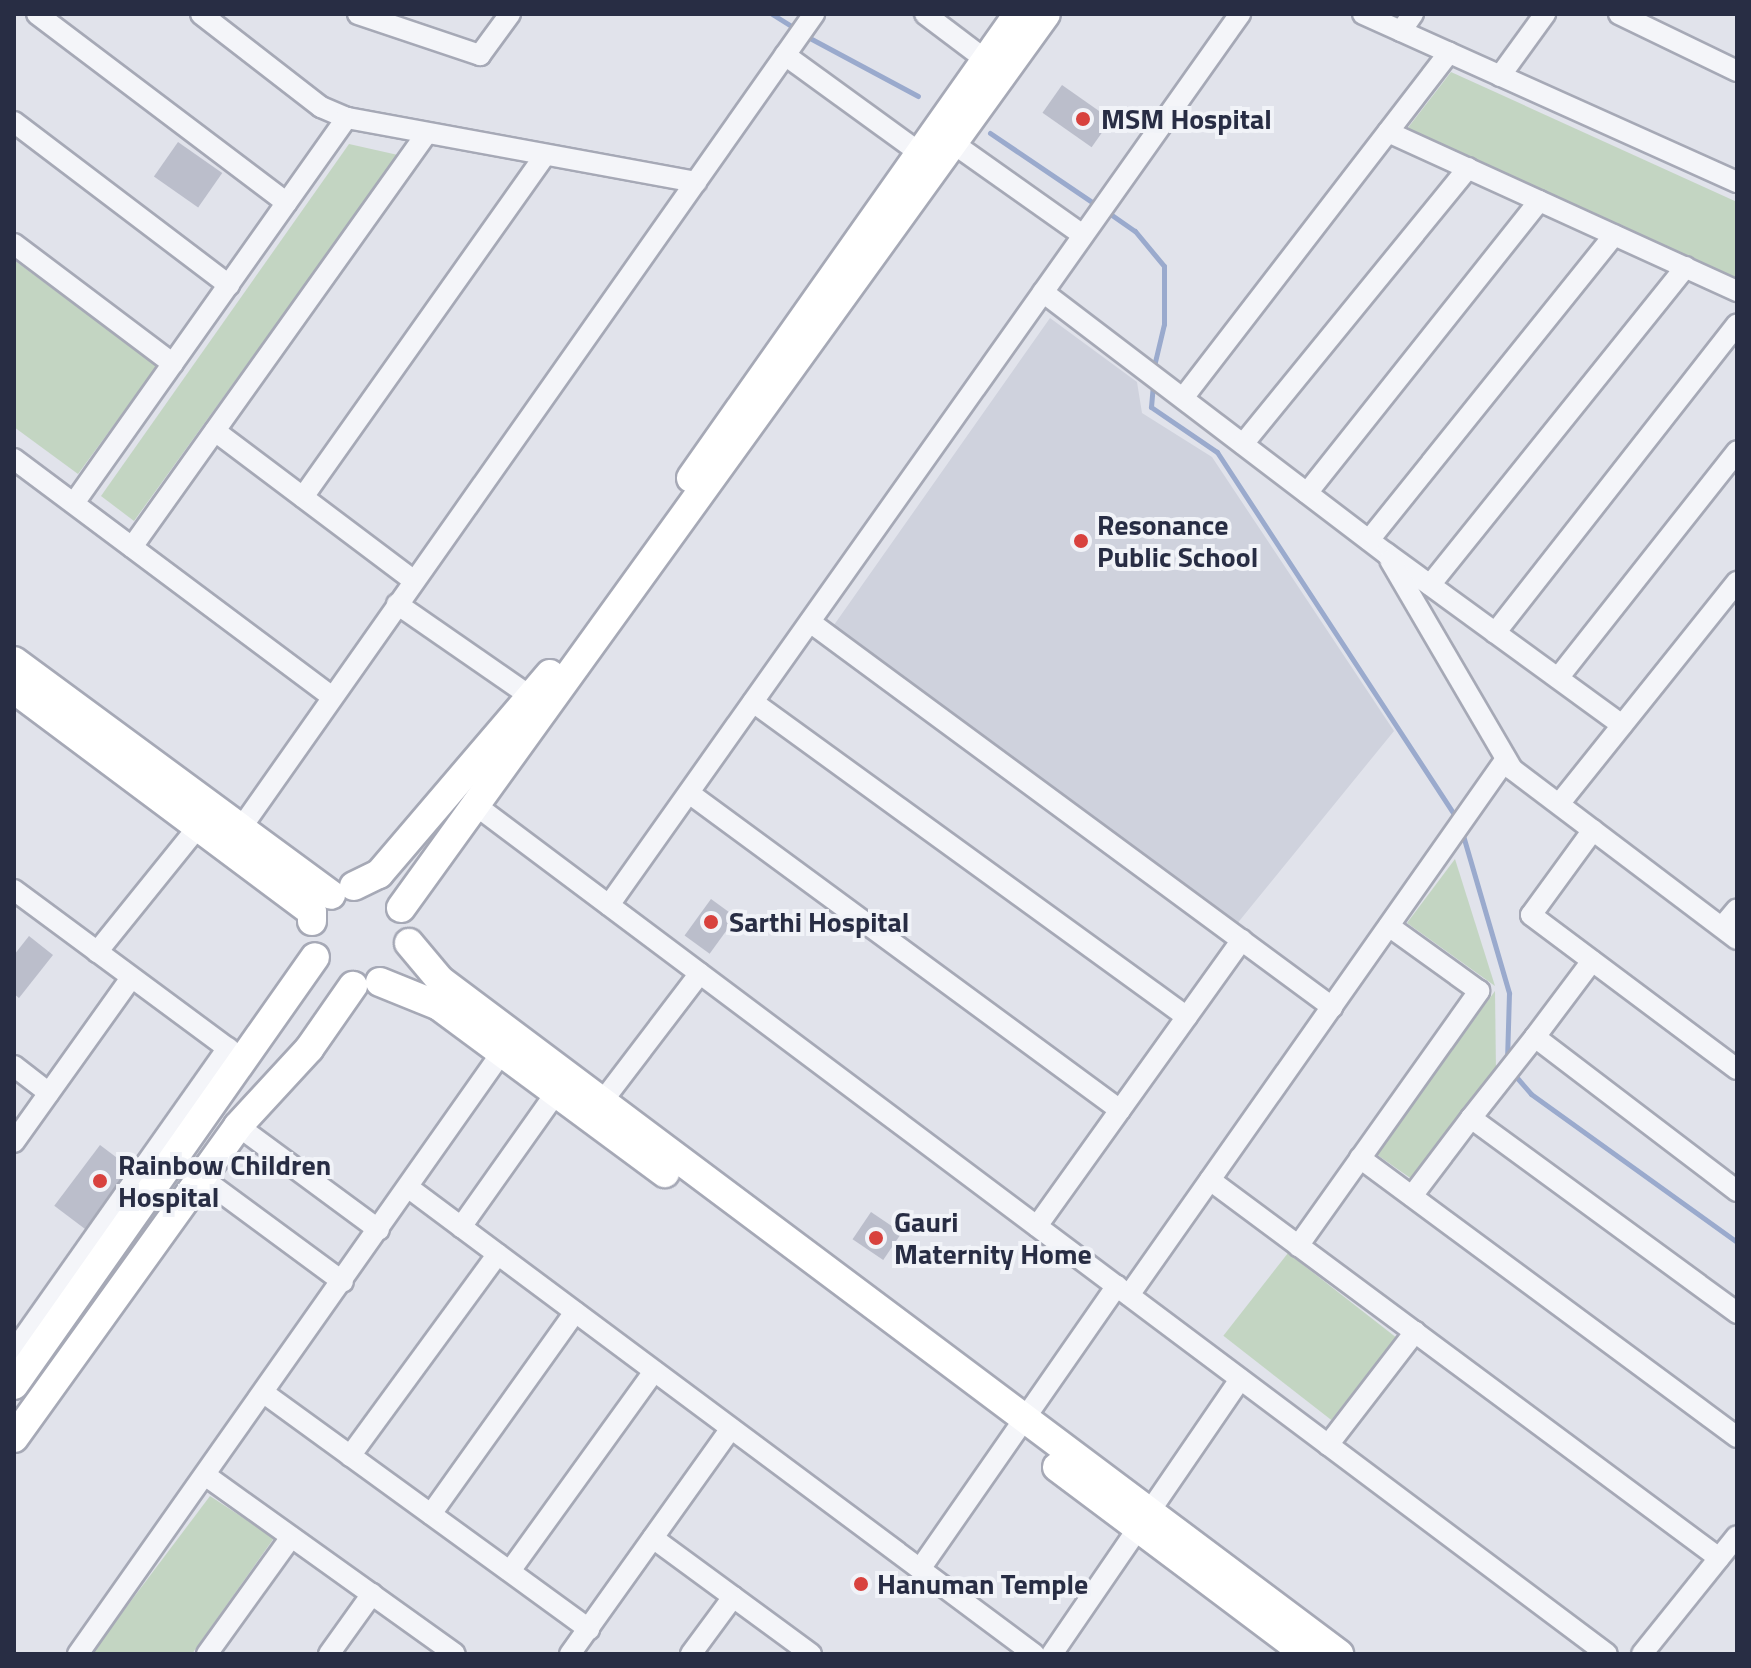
<!DOCTYPE html>
<style>
body{margin:0}
#map{position:relative;width:1751px;height:1668px;overflow:hidden;background:#e1e3eb;font-family:"Titillium Web",sans-serif}
div>[style]{position:absolute}
[style*='--x']{left:calc(var(--x)*1px);top:calc(var(--y)*1px);width:calc(var(--w)*1px);rotate:calc(var(--a)*1deg)}
.built>*{inset:0;background:#cfd2dd}
.green>*{inset:0;background:#c3d5c2;transform-origin:0 0}
.stream>*{height:5px;margin:-2.5px;padding:0 2.5px;transform-origin:2.5px;border-radius:2.5px;background:#9aaacd}
.building>*{inset:0;background:#bbbecb;transform-origin:0 0}
.roads{filter:drop-shadow(2px 0 #a6a9b6) drop-shadow(-2px 0 #a6a9b6) drop-shadow(0 2px #a6a9b6) drop-shadow(0 -2px #a6a9b6)}
.street>*{height:20px;margin:-10px;padding:0 10px;transform-origin:10px;border-radius:10px;background:#f4f5f9}
.secondary>*{height:28px;margin:-14px;padding:0 14px;transform-origin:14px;border-radius:14px;background:#fff}
.dots>*{width:22px;height:22px;translate:-50% -50%;box-sizing:border-box;border:4px solid #f1f3f8;border-radius:50%}
span{translate:-50% -50%;white-space:nowrap;text-align:center;line-height:1.15;-webkit-text-stroke:8px #f1f3f8;paint-order:stroke}
.poi-label{font-size:28px;color:#282d44;font-weight:700}
.left{translate:0 -50%;text-align:left}
.frame{position:absolute;inset:0;border:16px solid #282d44;pointer-events:none}
</style>
<div id="map">
<div class="built">
<i style="clip-path:polygon(1050px 318px,1137px 382px,1142px 413px,1212px 457px,1394px 731px,1236px 925px,834px 625px)"></i>
</div>
<div class="green">
<i style="clip-path:polygon(1451px 72px,1737px 202px,1737px 278px,1407px 129px)"></i>
<i style="clip-path:polygon(349px 144px,398px 155px,134px 521px,101px 496px)"></i>
<i style="clip-path:polygon(14px 260px,157px 366px,78px 474px,14px 427px)"></i>
<i style="clip-path:polygon(1455px 859px,1495px 986px,1407px 923px)"></i>
<i style="clip-path:polygon(1495px 991px,1496px 1072px,1416px 1182px,1376px 1154px)"></i>
<i style="left:1288px;top:1253px;width:137px;height:105px;rotate:38deg"></i>
<i style="clip-path:polygon(210px 1496px,274px 1538px,192px 1654px,91px 1654px)"></i>
</div>
<div class="stream">
<i style="--x:772;--y:14;--w:31;--a:32"></i>
<i style="--x:806;--y:36;--w:127;--a:28.2"></i>
<i style="--x:990;--y:133;--w:130;--a:34.1"></i>
<i style="--x:1106;--y:211;--w:35;--a:35"></i>
<i style="--x:1135;--y:231;--w:45;--a:50.4"></i>
<i style="--x:1164;--y:266;--w:58;--a:90"></i>
<i style="--x:1164;--y:324;--w:47;--a:103.4"></i>
<i style="--x:1153;--y:384;--w:23;--a:95"></i>
<i style="--x:1151;--y:407;--w:80;--a:34.3"></i>
<i style="--x:1217;--y:452;--w:439;--a:56.8"></i>
<i style="--x:1462;--y:832;--w:168;--a:73.7"></i>
<i style="--x:1509;--y:993;--w:66;--a:91.7"></i>
<i style="--x:1512;--y:1072;--w:29;--a:49"></i>
<i style="--x:1531;--y:1094;--w:254;--a:35.7"></i>
</div>
<div class="building">
<i style="left:1062px;top:85px;width:60px;height:34px;rotate:35deg"></i>
<i style="left:178px;top:142px;width:54px;height:42px;rotate:35deg"></i>
<i style="left:711px;top:899px;width:31px;height:45px;rotate:36deg"></i>
<i style="clip-path:polygon(29px 936px,53px 955px,19px 998px,14px 994px,14px 955px)"></i>
<i style="left:100px;top:1145px;width:39px;height:76px;rotate:37deg"></i>
<i style="left:871px;top:1212px;width:37px;height:33px;rotate:34deg"></i>
</div>
<div class="roads">
<div class="street">
<i style="--x:37;--y:14;--w:313;--a:37.1"></i>
<i style="--x:201;--y:14;--w:152;--a:37.8"></i>
<i style="--x:321;--y:107;--w:28;--a:23"></i>
<i style="--x:347;--y:118;--w:355;--a:10.4"></i>
<i style="--x:358;--y:14;--w:129;--a:18.6"></i>
<i style="--x:480;--y:55;--w:51;--a:-53.8"></i>
<i style="--x:925;--y:14;--w:88;--a:37.1"></i>
<i style="--x:1363;--y:14;--w:410;--a:24.2"></i>
<i style="--x:1619;--y:14;--w:131;--a:25.8"></i>
<i style="--x:1401;--y:31;--w:21;--a:-55"></i>
<i style="--x:785;--y:55;--w:180;--a:36"></i>
<i style="--x:1500;--y:76;--w:77;--a:-54"></i>
<i style="--x:14;--y:122;--w:270;--a:37.2"></i>
<i style="--x:1388;--y:132;--w:384;--a:24.5"></i>
<i style="--x:943;--y:136;--w:171;--a:35.3"></i>
<i style="--x:14;--y:244;--w:199;--a:37"></i>
<i style="--x:1043;--y:292;--w:431;--a:37.3"></i>
<i style="--x:1386;--y:553;--w:292;--a:36.1"></i>
<i style="--x:1183;--y:398;--w:436;--a:-52.4"></i>
<i style="--x:215;--y:431;--w:249;--a:37"></i>
<i style="--x:1243;--y:444;--w:356;--a:-50.8"></i>
<i style="--x:14;--y:459;--w:397;--a:36.8"></i>
<i style="--x:1307;--y:493;--w:373;--a:-51.5"></i>
<i style="--x:303;--y:497;--w:419;--a:-54.7"></i>
<i style="--x:74;--y:503;--w:472;--a:-54.7"></i>
<i style="--x:1369;--y:540;--w:391;--a:-51.2"></i>
<i style="--x:132;--y:547;--w:508;--a:-54.53"></i>
<i style="--x:1390;--y:560;--w:242;--a:59.7"></i>
<i style="--x:1512;--y:769;--w:282;--a:37.1"></i>
<i style="--x:1430;--y:585;--w:408;--a:-51.2"></i>
<i style="--x:397;--y:604;--w:165;--a:34.7"></i>
<i style="--x:810;--y:622;--w:649;--a:36.41"></i>
<i style="--x:1495;--y:633;--w:392;--a:-51.9"></i>
<i style="--x:1558;--y:678;--w:289;--a:-51.7"></i>
<i style="--x:753;--y:702;--w:536;--a:35.97"></i>
<i style="--x:689;--y:793;--w:535;--a:36.33"></i>
<i style="--x:1559;--y:804;--w:285;--a:-51.3"></i>
<i style="--x:478;--y:807;--w:1411;--a:36.88"></i>
<i style="--x:1593;--y:830;--w:105;--a:126.1"></i>
<i style="--x:1531;--y:915;--w:257;--a:36.8"></i>
<i style="--x:234;--y:838;--w:1008;--a:-54.86"></i>
<i style="--x:14;--y:890;--w:276;--a:36.5"></i>
<i style="--x:609;--y:905;--w:1092;--a:-54.69"></i>
<i style="--x:1722;--y:927;--w:23;--a:-50"></i>
<i style="--x:97;--y:952;--w:161;--a:-51.1"></i>
<i style="--x:1592;--y:961;--w:95;--a:126.9"></i>
<i style="--x:1535;--y:1037;--w:254;--a:37.3"></i>
<i style="--x:14;--y:1066;--w:44;--a:37.6"></i>
<i style="--x:595;--y:1111;--w:173;--a:-52.7"></i>
<i style="--x:1471;--y:1118;--w:103;--a:-51.7"></i>
<i style="--x:238;--y:1126;--w:175;--a:36.4"></i>
<i style="--x:14;--y:1142;--w:201;--a:-54.5"></i>
<i style="--x:1360;--y:1158;--w:469;--a:36.5"></i>
<i style="--x:202;--y:1178;--w:175;--a:36.4"></i>
<i style="--x:1210;--y:1180;--w:634;--a:36.6"></i>
<i style="--x:409;--y:1188;--w:780;--a:36.71"></i>
<i style="--x:1412;--y:1196;--w:98;--a:-52.9"></i>
<i style="--x:1471;--y:1118;--w:330;--a:36.2"></i>
<i style="--x:1037;--y:1226;--w:352;--a:-54.4"></i>
<i style="--x:461;--y:1227;--w:164;--a:-54.7"></i>
<i style="--x:1298;--y:1246;--w:313;--a:-54.6"></i>
<i style="--x:1479;--y:991;--w:111;--a:-144.2"></i>
<i style="--x:1129;--y:1295;--w:655;--a:-54.88"></i>
<i style="--x:14;--y:1351;--w:371;--a:-54.8"></i>
<i style="--x:264;--y:1393;--w:402;--a:36"></i>
<i style="--x:1328;--y:1445;--w:143;--a:-52.4"></i>
<i style="--x:350;--y:1456;--w:250;--a:-53.8"></i>
<i style="--x:205;--y:1475;--w:307;--a:35.6"></i>
<i style="--x:431;--y:1514;--w:248;--a:-54.5"></i>
<i style="--x:653;--y:1538;--w:196;--a:36.3"></i>
<i style="--x:920;--y:1569;--w:345;--a:-55.2"></i>
<i style="--x:510;--y:1571;--w:246;--a:-54.2"></i>
<i style="--x:78;--y:1654;--w:749;--a:-54.84"></i>
<i style="--x:207;--y:1654;--w:144;--a:-54.3"></i>
<i style="--x:329;--y:1654;--w:74;--a:-54.4"></i>
<i style="--x:570;--y:1654;--w:277;--a:-54.5"></i>
<i style="--x:691;--y:1654;--w:71;--a:-53.6"></i>
<i style="--x:1052;--y:1654;--w:333;--a:-55.6"></i>
<i style="--x:1642;--y:1654;--w:151;--a:-51.2"></i>
</div>
<div class="secondary">
<i style="--x:691;--y:478;--w:568;--a:-54.83"></i>
<i style="--x:14;--y:661;--w:394;--a:36.4"></i>
<i style="--x:14;--y:689;--w:372;--a:36.8"></i>
<i style="--x:312;--y:912;--w:9;--a:90"></i>
<i style="--x:354;--y:886;--w:28;--a:-26"></i>
<i style="--x:379;--y:874;--w:263;--a:-49.5"></i>
<i style="--x:401;--y:908;--w:1102;--a:-54.19"></i>
<i style="--x:409;--y:943;--w:48;--a:50"></i>
<i style="--x:440;--y:980;--w:1124;--a:36.86"></i>
<i style="--x:380;--y:982;--w:64;--a:22.1"></i>
<i style="--x:439;--y:1006;--w:281;--a:36.5"></i>
<i style="--x:14;--y:1385;--w:523;--a:-54.88"></i>
<i style="--x:14;--y:1438;--w:384;--a:-54.3"></i>
<i style="--x:238;--y:1126;--w:105;--a:-47.3"></i>
<i style="--x:309;--y:1049;--w:77;--a:-55.1"></i>
<i style="--x:1057;--y:1467;--w:311;--a:36.9"></i>
</div>
</div>
<div class="dots">
<i style="left:1083px;top:119px;background:#d8423e"></i>
<i style="left:1081px;top:541px;background:#d8423e"></i>
<i style="left:711px;top:922px;background:#d8423e"></i>
<i style="left:100px;top:1181px;background:#d8423e"></i>
<i style="left:876px;top:1238px;background:#d8423e"></i>
<i style="left:861px;top:1584px;background:#d8423e"></i>
</div>
<div class="poi-label">
<span class="left" style="left:1101px;top:119px">MSM Hospital</span>
<span class="left" style="left:1097px;top:541px">Resonance<br>Public School</span>
<span class="left" style="left:729px;top:922px">Sarthi Hospital</span>
<span class="left" style="left:118px;top:1181px">Rainbow Children<br>Hospital</span>
<span class="left" style="left:894px;top:1238px">Gauri<br>Maternity Home</span>
<span class="left" style="left:877px;top:1584px">Hanuman Temple</span>
</div>
<div class="frame"></div>
</div>
